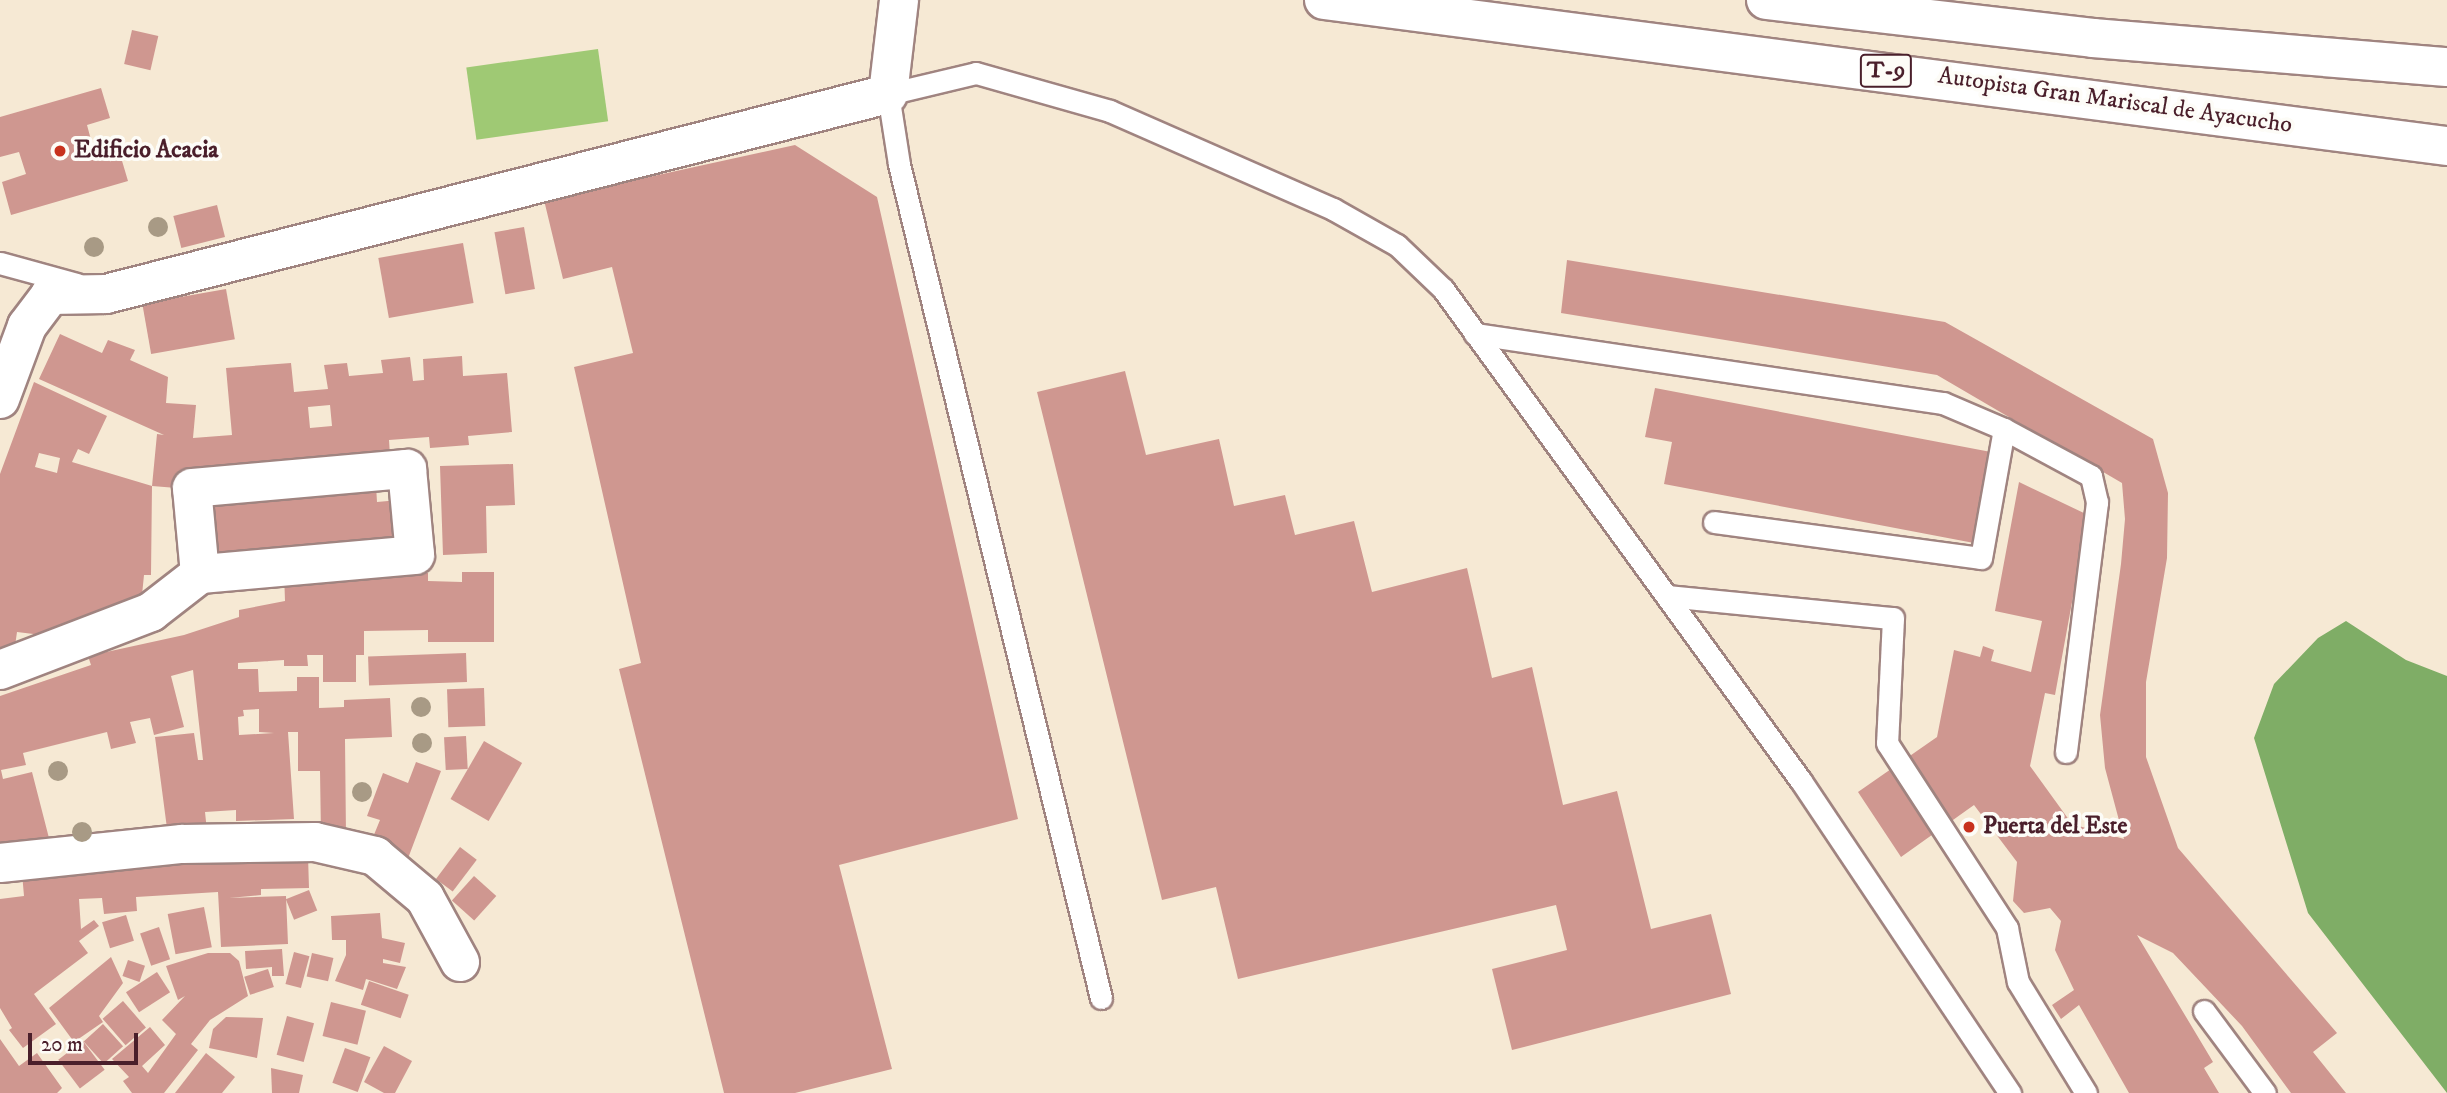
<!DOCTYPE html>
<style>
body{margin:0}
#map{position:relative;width:2447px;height:1093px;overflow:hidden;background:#f6e9d4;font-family:"IM FELL DW Pica",serif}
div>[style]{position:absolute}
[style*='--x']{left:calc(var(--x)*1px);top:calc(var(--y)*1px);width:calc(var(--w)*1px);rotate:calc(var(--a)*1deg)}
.green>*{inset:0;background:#9fc974;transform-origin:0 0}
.forest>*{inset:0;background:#7fad66}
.building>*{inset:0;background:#cf9790;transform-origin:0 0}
.roads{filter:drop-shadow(2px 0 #a08480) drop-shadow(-2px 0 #a08480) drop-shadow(0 2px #a08480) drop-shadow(0 -2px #a08480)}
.lane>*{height:21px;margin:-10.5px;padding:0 10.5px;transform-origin:10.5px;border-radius:10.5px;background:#fff}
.street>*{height:38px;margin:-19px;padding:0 19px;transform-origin:19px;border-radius:19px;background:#fff}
.highway>*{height:38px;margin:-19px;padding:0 19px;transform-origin:19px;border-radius:19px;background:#fff}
.trees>*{width:20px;height:20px;margin:-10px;border-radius:50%;background:#a89a85}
.dots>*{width:19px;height:19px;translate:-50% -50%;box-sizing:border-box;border:4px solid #fdfcf7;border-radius:50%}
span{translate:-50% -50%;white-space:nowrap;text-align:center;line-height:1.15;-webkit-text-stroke:7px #fdfcf7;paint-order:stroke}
.shield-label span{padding:2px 5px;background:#fdfcf7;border:2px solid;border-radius:5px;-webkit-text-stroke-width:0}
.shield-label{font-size:23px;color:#4a1f2b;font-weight:700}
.street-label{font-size:24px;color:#4a1f2b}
.poi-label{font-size:24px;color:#4a1f2b;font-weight:700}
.left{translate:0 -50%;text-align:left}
.scale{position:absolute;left:28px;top:1033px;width:110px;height:32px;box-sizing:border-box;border:4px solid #4a1f2b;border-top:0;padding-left:9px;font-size:21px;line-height:24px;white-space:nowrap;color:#4a1f2b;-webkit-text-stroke:5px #fdfcf7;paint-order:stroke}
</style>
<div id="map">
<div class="green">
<i style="left:598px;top:49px;width:73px;height:133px;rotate:82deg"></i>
</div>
<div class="forest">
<i style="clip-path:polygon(2346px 621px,2406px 660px,2447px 676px,2447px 1093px,2308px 913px,2254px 738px,2274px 684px,2318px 638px)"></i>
</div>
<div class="building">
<i style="left:132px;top:30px;width:27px;height:35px;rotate:13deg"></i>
<i style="clip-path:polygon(101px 88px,110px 118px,87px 125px,94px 151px,117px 144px,128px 181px,11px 215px,2px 182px,26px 174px,19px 152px,0 157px,0 117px)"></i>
<i style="clip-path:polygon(795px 145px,877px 197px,1018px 819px,839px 865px,892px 1069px,795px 1093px,724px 1093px,619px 669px,641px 663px,574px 367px,633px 353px,612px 267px,563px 279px,544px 200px)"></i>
<i style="left:217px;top:205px;width:33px;height:45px;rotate:76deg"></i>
<i style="left:524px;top:227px;width:63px;height:30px;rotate:80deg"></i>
<i style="left:463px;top:243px;width:61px;height:86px;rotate:80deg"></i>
<i style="clip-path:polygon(1567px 260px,1945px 322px,2153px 439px,2168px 493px,2167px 558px,2146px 682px,2146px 757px,2178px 848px,2337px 1033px,2313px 1052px,2346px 1093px,2291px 1093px,2242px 1026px,2173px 953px,2137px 935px,2213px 1062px,2204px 1068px,2219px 1093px,2129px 1093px,2079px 1005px,2061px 1019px,2052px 1005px,2074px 990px,2055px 950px,2061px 921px,2050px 908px,2024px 913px,2013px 901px,2017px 862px,1974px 805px,1901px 857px,1858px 792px,1937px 737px,1954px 650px,1980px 657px,1983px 646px,1994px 650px,1991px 661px,2031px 672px,2042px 621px,1995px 611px,2019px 482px,2088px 515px,2055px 695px,2045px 693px,2030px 766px,2072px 824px,2124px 839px,2105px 768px,2100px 715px,2121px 564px,2125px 519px,2122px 483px,1937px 375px,1561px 313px)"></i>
<i style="left:226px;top:289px;width:51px;height:85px;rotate:80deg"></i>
<i style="clip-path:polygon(evenodd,60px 334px,102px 353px,108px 340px,135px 350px,130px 360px,168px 377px,166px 403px,196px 405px,193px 438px,232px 435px,226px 368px,291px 363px,294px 392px,328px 389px,324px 365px,347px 363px,349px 376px,383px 373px,381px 360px,410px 357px,413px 381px,424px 380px,423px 359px,462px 356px,463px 376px,507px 373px,512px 432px,468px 436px,469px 445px,430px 448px,429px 437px,389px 440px,390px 456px,189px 489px,152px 486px,157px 434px,164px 435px,39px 379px,60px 334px,330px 405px,332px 426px,310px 428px,308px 407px,330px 405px)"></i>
<i style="clip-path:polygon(1125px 371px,1146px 455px,1219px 439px,1234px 506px,1285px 495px,1295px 535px,1354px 521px,1372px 592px,1467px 568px,1492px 678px,1532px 667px,1563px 805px,1617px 791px,1651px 929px,1711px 914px,1731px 994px,1512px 1050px,1492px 969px,1567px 950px,1556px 905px,1238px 979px,1216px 887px,1162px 900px,1037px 392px)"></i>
<i style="clip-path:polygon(evenodd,34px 382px,107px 416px,89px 454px,78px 449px,72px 462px,152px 486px,151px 575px,144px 575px,141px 605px,50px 636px,17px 632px,15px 646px,0 651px,0 474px,34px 382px,39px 453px,60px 458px,57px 473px,35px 467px,39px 453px)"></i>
<i style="clip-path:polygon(1655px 388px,1991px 452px,1974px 543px,1664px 484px,1672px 442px,1645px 437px)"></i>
<i style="clip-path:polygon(513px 464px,515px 505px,486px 506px,487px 553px,443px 555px,440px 466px)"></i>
<i style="clip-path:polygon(376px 485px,377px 502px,399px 500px,403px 539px,202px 565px,200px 533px,221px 493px)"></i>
<i style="clip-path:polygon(evenodd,284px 572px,428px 573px,428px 581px,462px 582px,462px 572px,494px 572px,494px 642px,428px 642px,428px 630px,364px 631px,364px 655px,356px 655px,356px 682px,323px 682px,323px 655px,307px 655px,308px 666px,284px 666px,284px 660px,238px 663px,238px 669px,258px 669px,259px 692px,297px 691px,297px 677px,319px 677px,319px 708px,344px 707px,344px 700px,390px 698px,392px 737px,345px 739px,346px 835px,321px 835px,320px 771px,298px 771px,298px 732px,288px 732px,294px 819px,236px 821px,236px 810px,205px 812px,207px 831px,168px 836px,155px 737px,194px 733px,198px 760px,203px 760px,193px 670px,171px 676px,184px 727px,154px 735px,150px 718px,130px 722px,136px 743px,111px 749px,107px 732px,23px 753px,26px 765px,1px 770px,3px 779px,32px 772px,50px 842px,0 847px,0 696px,91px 665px,88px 656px,184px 635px,239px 617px,239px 610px,285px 601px,284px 572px,259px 709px,259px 732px,274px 733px,239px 735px,238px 717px,244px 716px,243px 710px,259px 709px)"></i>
<i style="left:466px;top:653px;width:29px;height:98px;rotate:88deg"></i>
<i style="left:484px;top:688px;width:38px;height:37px;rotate:88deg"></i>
<i style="left:466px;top:736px;width:33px;height:22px;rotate:87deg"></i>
<i style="left:484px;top:741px;width:44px;height:67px;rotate:30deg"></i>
<i style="clip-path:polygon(416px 762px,441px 771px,407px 861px,369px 847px,380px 820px,367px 816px,383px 773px,408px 783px)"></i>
<i style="left:460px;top:847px;width:21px;height:40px;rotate:37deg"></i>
<i style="clip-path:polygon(308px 856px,309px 888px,261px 889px,261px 895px,229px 898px,286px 896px,288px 944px,221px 947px,218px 892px,136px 897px,137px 911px,104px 914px,102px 898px,79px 899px,81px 929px,94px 920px,99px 926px,79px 941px,88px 953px,34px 994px,56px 1024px,23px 1048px,9px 1030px,12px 1028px,0 1008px,0 899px,24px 896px,22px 873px)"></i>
<i style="left:474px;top:876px;width:30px;height:33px;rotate:42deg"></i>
<i style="left:309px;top:890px;width:22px;height:25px;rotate:68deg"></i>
<i style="left:204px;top:907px;width:41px;height:37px;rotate:79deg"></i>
<i style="clip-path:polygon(380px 913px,382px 938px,405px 943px,400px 963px,383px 959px,383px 963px,406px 967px,397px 989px,366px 979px,363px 990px,335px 981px,346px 955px,346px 940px,332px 940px,331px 916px)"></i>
<i style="left:126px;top:915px;width:27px;height:25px;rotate:73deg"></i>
<i style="left:159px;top:927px;width:34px;height:20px;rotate:71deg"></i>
<i style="clip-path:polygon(282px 949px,284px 976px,272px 976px,272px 967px,246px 969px,245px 951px)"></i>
<i style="left:294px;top:952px;width:16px;height:33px;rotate:15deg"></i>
<i style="clip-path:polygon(208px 953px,230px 953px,239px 961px,248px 996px,210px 1020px,191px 1044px,198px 1050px,164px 1093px,132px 1093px,123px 1081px,129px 1077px,112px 1059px,150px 1027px,165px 1045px,142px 1066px,148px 1073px,176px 1034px,162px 1020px,185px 996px,178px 1000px,166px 966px)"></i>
<i style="left:312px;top:953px;width:22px;height:24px;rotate:13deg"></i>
<i style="clip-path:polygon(111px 957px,123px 983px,99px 1016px,103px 1022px,74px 1042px,49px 1008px)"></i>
<i style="left:128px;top:960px;width:18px;height:17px;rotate:19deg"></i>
<i style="left:268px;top:969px;width:19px;height:25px;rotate:72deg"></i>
<i style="left:157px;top:972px;width:24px;height:37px;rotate:57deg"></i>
<i style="left:369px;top:981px;width:42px;height:25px;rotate:19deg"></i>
<i style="left:123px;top:1001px;width:35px;height:27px;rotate:49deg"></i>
<i style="left:331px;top:1002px;width:36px;height:35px;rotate:14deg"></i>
<i style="left:287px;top:1016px;width:28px;height:40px;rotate:15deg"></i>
<i style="clip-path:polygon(226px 1017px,263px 1018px,257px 1058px,209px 1048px,213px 1029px)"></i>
<i style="left:103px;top:1024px;width:30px;height:26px;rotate:48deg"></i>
<i style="clip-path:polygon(0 1039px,19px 1066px,37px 1053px,62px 1088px,57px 1093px,0 1093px)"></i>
<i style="left:83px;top:1041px;width:36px;height:31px;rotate:53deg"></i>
<i style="clip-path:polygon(384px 1046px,412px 1061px,395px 1093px,384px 1093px,364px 1082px)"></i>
<i style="left:345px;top:1048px;width:27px;height:37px;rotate:20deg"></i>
<i style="clip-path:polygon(206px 1053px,235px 1077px,222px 1093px,175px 1093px)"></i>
<i style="clip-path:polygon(271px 1068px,303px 1075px,299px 1093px,272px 1093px)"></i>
</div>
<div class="roads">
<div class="lane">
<i style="--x:0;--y:263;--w:80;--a:15.3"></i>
<i style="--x:1475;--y:334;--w:473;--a:8.4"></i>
<i style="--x:1943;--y:403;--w:66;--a:23.1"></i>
<i style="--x:2004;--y:429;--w:99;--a:28.4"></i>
<i style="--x:2091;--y:476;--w:27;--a:77"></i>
<i style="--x:2097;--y:502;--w:252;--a:97.1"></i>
<i style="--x:1714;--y:522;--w:269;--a:7.7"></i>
<i style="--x:1981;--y:558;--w:131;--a:-79.9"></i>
<i style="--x:1667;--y:596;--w:227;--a:5.6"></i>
<i style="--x:1893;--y:618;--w:125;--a:92.7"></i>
<i style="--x:1887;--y:743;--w:221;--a:57"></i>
<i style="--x:2007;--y:928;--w:55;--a:78.5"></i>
<i style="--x:2018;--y:982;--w:130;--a:58.5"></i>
<i style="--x:1101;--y:998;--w:858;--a:-103.62"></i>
<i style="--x:899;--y:164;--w:71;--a:-98.9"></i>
<i style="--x:888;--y:94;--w:90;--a:-13.4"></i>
<i style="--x:976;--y:73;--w:139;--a:15.8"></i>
<i style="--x:1110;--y:111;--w:244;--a:23.7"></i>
<i style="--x:1333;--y:209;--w:73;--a:29.4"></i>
<i style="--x:1397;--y:245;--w:64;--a:43.7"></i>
<i style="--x:1443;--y:289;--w:608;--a:53.96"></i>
<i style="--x:1801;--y:781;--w:376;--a:56.2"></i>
<i style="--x:2204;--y:1011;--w:102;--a:53.4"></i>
</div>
<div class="street">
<i style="--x:0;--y:399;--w:78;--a:-69.7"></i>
<i style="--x:27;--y:326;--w:39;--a:-53"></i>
<i style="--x:50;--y:295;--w:56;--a:-1"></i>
<i style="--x:106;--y:294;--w:807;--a:-14.35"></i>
<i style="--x:888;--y:94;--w:95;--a:-83.3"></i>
<i style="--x:407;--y:469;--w:86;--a:84.7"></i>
<i style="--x:415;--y:555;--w:216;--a:174.9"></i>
<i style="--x:200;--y:574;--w:86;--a:-95.3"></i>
<i style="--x:192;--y:488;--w:216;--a:-5.1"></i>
<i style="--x:0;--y:670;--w:162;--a:-21"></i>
<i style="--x:151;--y:612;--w:62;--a:-37.8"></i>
<i style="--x:0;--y:863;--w:183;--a:-6"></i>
<i style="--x:182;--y:844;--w:133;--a:-0.9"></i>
<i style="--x:315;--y:842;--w:62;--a:13.1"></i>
<i style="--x:375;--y:856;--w:65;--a:40"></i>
<i style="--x:425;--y:898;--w:73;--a:61.3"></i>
</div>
<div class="highway">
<i style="--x:1324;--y:0;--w:1132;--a:7.41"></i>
<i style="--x:1766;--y:0;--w:329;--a:6.6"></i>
<i style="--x:2093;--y:38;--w:355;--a:4.7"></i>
</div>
</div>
<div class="trees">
<i style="left:158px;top:227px"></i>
<i style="left:94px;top:247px"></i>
<i style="left:421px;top:707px"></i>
<i style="left:422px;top:743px"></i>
<i style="left:58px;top:771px"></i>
<i style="left:362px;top:792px"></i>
<i style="left:82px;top:832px"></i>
</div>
<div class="dots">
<i style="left:60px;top:151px;background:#c8321e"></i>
<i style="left:1969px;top:827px;background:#c8321e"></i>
</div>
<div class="shield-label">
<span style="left:1886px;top:71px">T-9</span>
</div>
<div class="street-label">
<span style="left:2115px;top:101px;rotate:8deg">Autopista Gran Mariscal de Ayacucho</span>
</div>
<div class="poi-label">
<span class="left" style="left:74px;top:151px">Edificio Acacia</span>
<span class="left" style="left:1983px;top:827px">Puerta del Este</span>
</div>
<div class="scale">20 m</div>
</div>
